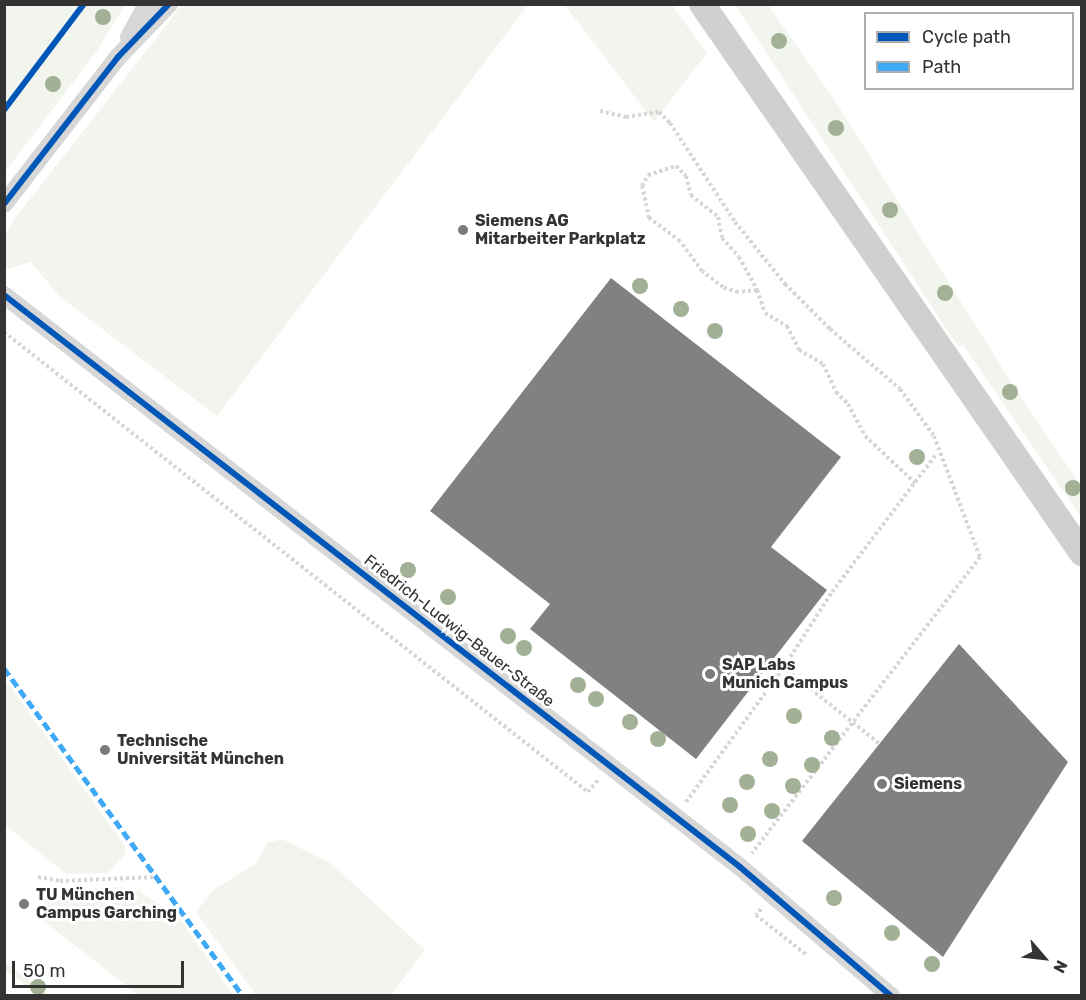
<!DOCTYPE html>
<meta charset="utf-8">
<style>
body{margin:0}
#map{position:relative;width:1086px;height:1000px;overflow:hidden;background:#fff;font-family:Rubik,sans-serif}
div>[style]{position:absolute}
[style*='--x']{left:calc(var(--x)*1px);top:calc(var(--y)*1px);width:calc(var(--w)*1px);rotate:calc(var(--a)*1deg)}
.green>*{inset:0;background:#f1f5ed}
.building>*{inset:0;background:#818181}
.path>*{height:4px;margin-top:-2px;transform-origin:0;background:repeating-linear-gradient(90deg,#d6d6d6 0 3px,transparent 0 6px)}
.street>*{height:18px;margin:-9px;padding:0 9px;transform-origin:9px;border-radius:9px;background:#d7d7d7}
.secondary>*{height:26px;margin:-13px;padding:0 13px;transform-origin:13px;border-radius:13px;background:#d0d0d0}
.quiet>*{height:4.5px;margin-top:-2.25px;transform-origin:0;background:repeating-linear-gradient(90deg,#3fa9f5 0 9px,transparent 0 13.5px)}
.cycleway>*{height:6px;margin:-3px;padding:0 3px;transform-origin:3px;border-radius:3px;background:#0057b8}
.trees>*{width:16px;height:16px;margin:-8px;border-radius:50%;background:#a2b095}
.dots>*{width:16px;height:16px;translate:-50% -50%;box-sizing:border-box;border:3px solid #fff;border-radius:50%}
span{translate:-50% -50%;white-space:nowrap;text-align:center;line-height:1.15;-webkit-text-stroke:6px #fff;paint-order:stroke}
.poi-label{font-size:16px;color:#333;font-weight:700}
.left{translate:0 -50%;text-align:left}
.street-label{font-size:16px;color:#333}
.frame{position:absolute;inset:0;border:6px solid #333;pointer-events:none}
.legend{position:absolute;left:864px;top:12px;width:210px;height:78px;box-sizing:border-box;background:#fff;border:2px solid #adadad;margin:0;padding:8px 10px;list-style:none;font-size:18px;color:#333}
.legend li{display:flex;align-items:center;gap:12px;height:30px}
.legend b{width:30px;border:2px solid #adadad}
.north{position:absolute;left:1014px;top:928px;width:60px;height:60px;-webkit-text-stroke:4px #fff;paint-order:stroke;rotate:118deg;font-size:16px;font-weight:700;line-height:24px;text-align:center;color:#333}
.north::after{content:'';display:block;margin:auto;width:21px;height:27px;background:#333;clip-path:polygon(50% 0,100% 100%,50% 72%,0 100%)}
.scale{position:absolute;left:12px;top:961px;width:172px;height:27px;box-sizing:border-box;border:3px solid #333;border-top:0;padding-left:8px;font-size:18px;line-height:21px;white-space:nowrap;color:#333;-webkit-text-stroke:4px #fff;paint-order:stroke}
</style>
<div id="map">
<div class="green">
<i style="clip-path:polygon(4px 5px,125px 5px,96px 52px,5px 172px)"></i>
<i style="clip-path:polygon(182px 5px,528px 5px,217px 416px,60px 297px,31px 262px,5px 270px,5px 236px,12px 222px)"></i>
<i style="clip-path:polygon(565px 5px,672px 5px,707px 53px,654px 122px)"></i>
<i style="clip-path:polygon(735px 5px,768px 5px,836px 102px,1011px 382px,1081px 486px,1081px 517px,963px 345px,957px 345px,938px 316px)"></i>
<i style="clip-path:polygon(4px 678px,125px 846px,126px 854px,108px 873px,66px 874px,5px 825px)"></i>
<i style="clip-path:polygon(282px 839px,332px 864px,425px 950px,391px 995px,256px 995px,196px 912px,213px 890px,257px 863px,267px 843px)"></i>
<i style="clip-path:polygon(119px 887px,140px 891px,180px 919px,233px 995px,138px 995px,36px 915px,52px 892px)"></i>
<i style="clip-path:polygon(4px 962px,5px 962px,49px 995px,38px 995px,5px 970px)"></i>
</div>
<div class="building">
<i style="clip-path:polygon(611px 278px,841px 457px,771px 547px,827px 590px,696px 759px,530px 629px,550px 604px,430px 511px)"></i>
<i style="clip-path:polygon(959px 644px,1068px 762px,943px 957px,802px 841px)"></i>
</div>
<div class="path">
<i style="--x:600;--y:111;--w:27;--a:13"></i>
<i style="--x:626;--y:117;--w:33;--a:-9"></i>
<i style="--x:659;--y:112;--w:16;--a:45"></i>
<i style="--x:670;--y:123;--w:118;--a:56.7"></i>
<i style="--x:735;--y:222;--w:80;--a:51.1"></i>
<i style="--x:785;--y:284;--w:64;--a:45"></i>
<i style="--x:830;--y:329;--w:92;--a:40.6"></i>
<i style="--x:900;--y:389;--w:58;--a:54.1"></i>
<i style="--x:934;--y:436;--w:129;--a:69.2"></i>
<i style="--x:980;--y:557;--w:374;--a:127.6"></i>
<i style="--x:757;--y:290;--w:19;--a:174"></i>
<i style="--x:738;--y:292;--w:16;--a:-162"></i>
<i style="--x:723;--y:287;--w:26;--a:-143"></i>
<i style="--x:702;--y:271;--w:37;--a:-126"></i>
<i style="--x:680;--y:241;--w:39;--a:-143"></i>
<i style="--x:649;--y:218;--w:33;--a:-102"></i>
<i style="--x:642;--y:186;--w:13;--a:-61"></i>
<i style="--x:648;--y:175;--w:29;--a:-18"></i>
<i style="--x:676;--y:166;--w:14;--a:45"></i>
<i style="--x:686;--y:176;--w:20;--a:75"></i>
<i style="--x:691;--y:195;--w:35;--a:39"></i>
<i style="--x:718;--y:217;--w:21;--a:79"></i>
<i style="--x:722;--y:238;--w:25;--a:48"></i>
<i style="--x:739;--y:257;--w:38;--a:61"></i>
<i style="--x:757;--y:290;--w:24;--a:71"></i>
<i style="--x:765;--y:313;--w:26;--a:31"></i>
<i style="--x:787;--y:326;--w:27;--a:63"></i>
<i style="--x:799;--y:350;--w:28;--a:30"></i>
<i style="--x:823;--y:364;--w:31;--a:65"></i>
<i style="--x:836;--y:392;--w:17;--a:45"></i>
<i style="--x:848;--y:404;--w:36;--a:62"></i>
<i style="--x:865;--y:436;--w:69;--a:43.2"></i>
<i style="--x:4;--y:332;--w:743;--a:38.23"></i>
<i style="--x:588;--y:792;--w:16;--a:-50"></i>
<i style="--x:773;--y:659;--w:137;--a:38.5"></i>
<i style="--x:686;--y:802;--w:167;--a:-54"></i>
<i style="--x:784;--y:667;--w:89;--a:-57.4"></i>
<i style="--x:832;--y:592;--w:174;--a:-52.9"></i>
<i style="--x:38;--y:877;--w:22;--a:10"></i>
<i style="--x:60;--y:881;--w:95;--a:-2.4"></i>
<i style="--x:761;--y:909;--w:8;--a:130"></i>
<i style="--x:756;--y:915;--w:66;--a:38.3"></i>
</div>
<div class="street">
<i style="--x:129;--y:37;--w:38;--a:-61"></i>
<i style="--x:4;--y:204;--w:186;--a:-52.2"></i>
<i style="--x:118;--y:57;--w:74;--a:-46.1"></i>
<i style="--x:4;--y:295;--w:932;--a:37.85"></i>
<i style="--x:740;--y:867;--w:199;--a:40.5"></i>
</div>
<div class="secondary">
<i style="--x:702;--y:4;--w:668;--a:55.31"></i>
</div>
<div class="quiet">
<i style="--x:4;--y:668;--w:406;--a:53.9"></i>
</div>
<div class="cycleway">
<i style="--x:4;--y:110;--w:133;--a:-53"></i>
<i style="--x:4;--y:204;--w:186;--a:-52.2"></i>
<i style="--x:118;--y:57;--w:74;--a:-46.1"></i>
<i style="--x:4;--y:295;--w:932;--a:37.85"></i>
<i style="--x:740;--y:867;--w:199;--a:40.5"></i>
</div>
<div class="trees">
<i style="left:103px;top:17px"></i>
<i style="left:779px;top:41px"></i>
<i style="left:53px;top:84px"></i>
<i style="left:836px;top:128px"></i>
<i style="left:890px;top:210px"></i>
<i style="left:640px;top:286px"></i>
<i style="left:945px;top:293px"></i>
<i style="left:681px;top:309px"></i>
<i style="left:715px;top:331px"></i>
<i style="left:1010px;top:392px"></i>
<i style="left:917px;top:457px"></i>
<i style="left:1073px;top:488px"></i>
<i style="left:408px;top:570px"></i>
<i style="left:448px;top:597px"></i>
<i style="left:508px;top:636px"></i>
<i style="left:524px;top:648px"></i>
<i style="left:578px;top:685px"></i>
<i style="left:596px;top:699px"></i>
<i style="left:794px;top:716px"></i>
<i style="left:630px;top:722px"></i>
<i style="left:832px;top:738px"></i>
<i style="left:658px;top:739px"></i>
<i style="left:770px;top:759px"></i>
<i style="left:812px;top:765px"></i>
<i style="left:747px;top:782px"></i>
<i style="left:793px;top:786px"></i>
<i style="left:730px;top:805px"></i>
<i style="left:772px;top:811px"></i>
<i style="left:748px;top:834px"></i>
<i style="left:834px;top:898px"></i>
<i style="left:892px;top:933px"></i>
<i style="left:932px;top:964px"></i>
<i style="left:38px;top:987px"></i>
</div>
<div class="dots">
<i style="left:463px;top:230px;background:#7a7a7a"></i>
<i style="left:710px;top:674px;background:#7a7a7a"></i>
<i style="left:105px;top:750px;background:#7a7a7a"></i>
<i style="left:882px;top:784px;background:#7a7a7a"></i>
<i style="left:24px;top:904px;background:#7a7a7a"></i>
</div>
<div class="poi-label">
<span class="left" style="left:475px;top:230px">Siemens AG<br>Mitarbeiter Parkplatz</span>
<span class="left" style="left:722px;top:674px">SAP Labs<br>Munich Campus</span>
<span class="left" style="left:117px;top:750px">Technische<br>Universität München</span>
<span class="left" style="left:894px;top:784px">Siemens</span>
<span class="left" style="left:36px;top:904px">TU München<br>Campus Garching</span>
</div>
<div class="street-label">
<span style="left:459px;top:631px;rotate:38deg">Friedrich-Ludwig-Bauer-Straße</span>
</div>
<div class="frame"></div>
<ul class="legend">
<li><b style="height:8px;background:#0057b8"></b>Cycle path</li>
<li><b style="height:8px;background:#3fa9f5"></b>Path</li>
</ul>
<div class="north">N</div>
<div class="scale">50 m</div>
</div>
